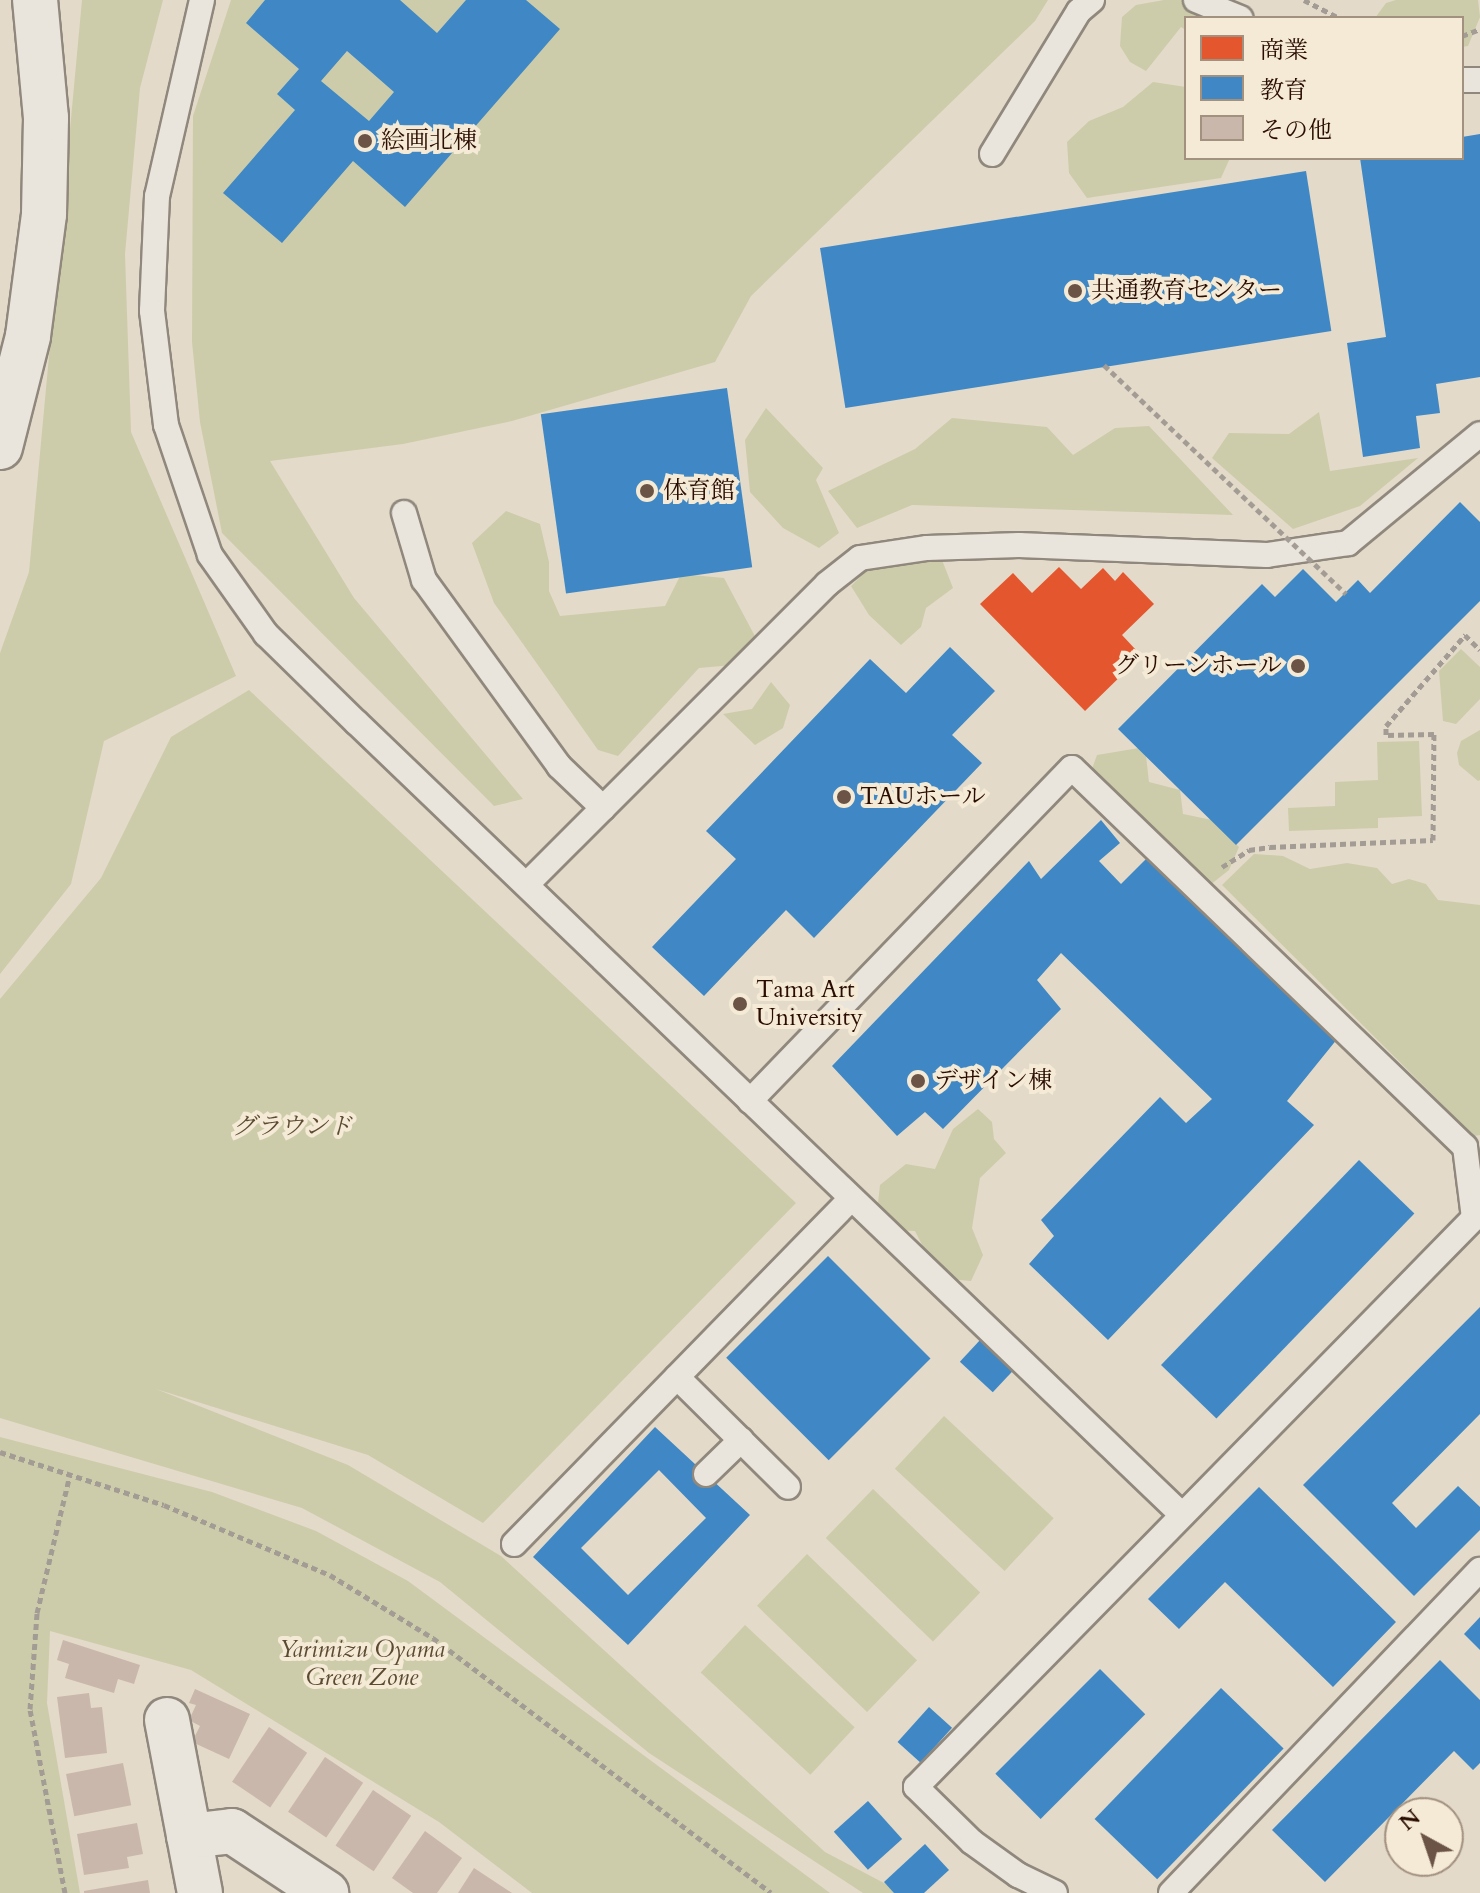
<!DOCTYPE html>
<meta charset="utf-8">
<style>
body{margin:0}
#map{position:relative;width:1480px;height:1893px;overflow:hidden;background:#e3dac9;font-family:Cardo,"Noto Serif JP",serif}
div>[style]{position:absolute}
[style*='--x']{left:calc(var(--x)*1px);top:calc(var(--y)*1px);width:calc(var(--w)*1px);rotate:calc(var(--a)*1deg)}
.green>*{inset:0;background:#cca;transform-origin:0 0}
.shops>*{inset:0;background:#e4572e}
.schools>*{inset:0;background:#3f88c5;transform-origin:0 0}
.building>*{inset:0;background:#c9b7ac;transform-origin:0 0}
.path>*{height:5px;margin-top:-2.5px;transform-origin:0;background:repeating-linear-gradient(90deg,#a39c94 0 6px,transparent 0 10px)}
.roads{filter:drop-shadow(2px 0 #90887d) drop-shadow(-2px 0 #90887d) drop-shadow(0 2px #90887d) drop-shadow(0 -2px #90887d)}
.service>*{height:24px;margin:-12px;padding:0 12px;transform-origin:12px;border-radius:12px;background:#e9e4dc}
.minor>*{height:44px;margin:-22px;padding:0 22px;transform-origin:22px;border-radius:22px;background:#e9e4dc}
.tertiary>*{height:44px;margin:-22px;padding:0 22px;transform-origin:22px;border-radius:22px;background:#e9e4dc}
.path-bridge>*{height:5px;margin-top:-2.5px;transform-origin:0;background:repeating-linear-gradient(90deg,#a39c94 0 6px,transparent 0 10px)}
.dots>*{width:22px;height:22px;translate:-50% -50%;box-sizing:border-box;border:4px solid #f4ead5;border-radius:50%}
span{translate:-50% -50%;white-space:nowrap;text-align:center;line-height:1.15;-webkit-text-stroke:8px #f4ead5;paint-order:stroke}
.poi-label{font-size:24px;color:#2a0c00}
.left{translate:0 -50%;text-align:left}
.right{translate:-100% -50%;text-align:right}
.park-label{font-size:24px;color:#5c4b33;font-style:italic}
.legend{position:absolute;left:1184px;top:16px;width:280px;height:144px;box-sizing:border-box;background:#f4ead5;border:2px solid #a39180;margin:0;padding:10px 14px;list-style:none;font-size:24px;color:#2a0c00}
.legend li{display:flex;align-items:center;gap:16px;height:40px}
.legend b{width:40px;border:2px solid #a39180}
.north{position:absolute;left:1384px;top:1797px;width:80px;height:80px;box-sizing:border-box;background:#f4ead5;border:2px solid #a39180;border-radius:50%;rotate:320deg;font-size:22px;font-weight:700;line-height:32px;text-align:center;color:#2a0c00}
.north::after{content:'';display:block;margin:auto;width:28px;height:36px;background:#6b5446;clip-path:polygon(50% 0,100% 100%,50% 72%,0 100%)}
</style>
<div id="map">
<div class="green">
<i style="clip-path:polygon(82px 0,163px 0,140px 88px,125px 254px,131px 432px,236px 676px,104px 741px,71px 884px,0 974px,0 653px,29px 572px)"></i>
<i style="clip-path:polygon(231px 0,1048px 0,1035px 21px,751px 296px,715px 362px,512px 421px,403px 444px,270px 461px,354px 598px,523px 799px,494px 806px,222px 533px,200px 422px,192px 342px,193px 116px)"></i>
<i style="clip-path:polygon(1164px 0,1199px 0,1210px 18px,1186px 18px,1186px 30px,1181px 27px,1146px 71px,1130px 62px,1120px 46px,1122px 17px,1136px 5px)"></i>
<i style="clip-path:polygon(1396px 0,1478px 0,1480px 17px,1468px 46px,1462px 47px,1462px 18px,1375px 18px,1386px 3px)"></i>
<i style="clip-path:polygon(1153px 82px,1186px 87px,1186px 158px,1230px 158px,1221px 178px,1087px 198px,1069px 173px,1067px 142px,1089px 121px,1123px 107px)"></i>
<i style="clip-path:polygon(766px 408px,823px 468px,816px 480px,839px 533px,819px 548px,783px 528px,750px 492px,745px 440px)"></i>
<i style="clip-path:polygon(1319px 412px,1330px 471px,1418px 458px,1360px 506px,1293px 529px,1212px 458px,1229px 433px,1289px 434px)"></i>
<i style="clip-path:polygon(952px 418px,1047px 427px,1073px 455px,1115px 428px,1149px 426px,1233px 515px,912px 505px,857px 528px,828px 491px,915px 449px)"></i>
<i style="clip-path:polygon(506px 511px,540px 524px,549px 562px,549px 591px,560px 616px,665px 606px,681px 574px,724px 578px,757px 640px,744px 664px,699px 668px,618px 756px,598px 750px,494px 603px,472px 543px)"></i>
<i style="clip-path:polygon(942px 560px,953px 588px,926px 608px,921px 627px,901px 645px,869px 615px,851px 586px,866px 571px)"></i>
<i style="clip-path:polygon(1461px 649px,1480px 667px,1480px 699px,1456px 724px,1443px 721px,1439px 671px)"></i>
<i style="clip-path:polygon(771px 682px,790px 705px,783px 728px,755px 745px,723px 714px,752px 709px)"></i>
<i style="clip-path:polygon(249px 690px,796px 1203px,483px 1523px,368px 1455px,156px 1389px,348px 1465px,501px 1556px,825px 1852px,903px 1893px,863px 1893px,649px 1753px,440px 1582px,302px 1508px,0 1418px,0 999px,101px 878px,171px 737px)"></i>
<i style="clip-path:polygon(1480px 730px,1480px 780px,1478px 781px,1459px 765px,1457px 753px,1461px 741px)"></i>
<i style="clip-path:polygon(1419px 741px,1422px 816px,1378px 818px,1378px 828px,1289px 831px,1288px 808px,1335px 806px,1335px 782px,1378px 780px,1377px 742px)"></i>
<i style="clip-path:polygon(1145px 747px,1149px 782px,1180px 790px,1183px 814px,1212px 820px,1239px 847px,1229px 870px,1205px 889px,1088px 780px,1097px 755px)"></i>
<i style="clip-path:polygon(1254px 854px,1283px 856px,1310px 869px,1347px 863px,1377px 868px,1392px 884px,1409px 879px,1426px 884px,1438px 900px,1480px 905px,1480px 1135px,1474px 1136px,1222px 885px)"></i>
<i style="clip-path:polygon(978px 1109px,992px 1122px,994px 1139px,1006px 1153px,980px 1178px,972px 1228px,983px 1255px,971px 1281px,939px 1278px,915px 1231px,893px 1230px,877px 1212px,880px 1185px,906px 1164px,935px 1169px,953px 1129px)"></i>
<i style="left:944px;top:1416px;width:150px;height:72px;rotate:43deg"></i>
<i style="clip-path:polygon(0 1437px,212px 1492px,316px 1531px,408px 1581px,830px 1893px,532px 1893px,439px 1822px,191px 1670px,50px 1631px,47px 1703px,80px 1893px,0 1893px)"></i>
<i style="left:873px;top:1489px;width:149px;height:68px;rotate:44deg"></i>
<i style="left:807px;top:1554px;width:153px;height:72px;rotate:44deg"></i>
<i style="left:745px;top:1625px;width:150px;height:65px;rotate:43deg"></i>
</div>
<div class="shops">
<i style="clip-path:polygon(1059px 567px,1081px 589px,1103px 568px,1115px 581px,1123px 572px,1154px 604px,1122px 635px,1136px 650px,1126px 660px,1131px 666px,1085px 711px,980px 604px,1013px 573px,1032px 593px)"></i>
</div>
<div class="schools">
<i style="clip-path:polygon(evenodd,265px 0,400px 0,437px 33px,466px 0,526px 0,560px 29px,405px 207px,353px 161px,282px 243px,223px 193px,295px 110px,277px 94px,299px 69px,246px 23px,265px 0,347px 51px,394px 92px,369px 121px,321px 81px,347px 51px)"></i>
<i style="clip-path:polygon(1480px 134px,1480px 377px,1436px 384px,1440px 413px,1416px 416px,1420px 448px,1363px 457px,1347px 343px,1386px 337px,1360px 158px,1462px 158px,1462px 137px)"></i>
<i style="left:1306px;top:171px;width:162px;height:492px;rotate:81deg"></i>
<i style="left:727px;top:388px;width:181px;height:188px;rotate:82deg"></i>
<i style="clip-path:polygon(1460px 502px,1480px 522px,1480px 601px,1236px 845px,1118px 729px,1262px 584px,1275px 597px,1303px 569px,1336px 602px,1358px 580px,1370px 593px)"></i>
<i style="clip-path:polygon(950px 647px,995px 691px,952px 735px,982px 763px,814px 938px,786px 910px,704px 996px,652px 947px,736px 859px,706px 831px,870px 659px,906px 693px)"></i>
<i style="clip-path:polygon(1101px 820px,1120px 843px,1099px 861px,1121px 884px,1154px 851px,1342px 1033px,1287px 1101px,1314px 1125px,1108px 1340px,1029px 1264px,1054px 1236px,1041px 1220px,1160px 1097px,1186px 1123px,1212px 1099px,1061px 953px,1037px 980px,1061px 1009px,943px 1129px,925px 1112px,897px 1136px,832px 1066px,1029px 861px,1041px 879px)"></i>
<i style="left:1359px;top:1160px;width:77px;height:285px;rotate:44deg"></i>
<i style="left:828px;top:1256px;width:145px;height:144px;rotate:45deg"></i>
<i style="clip-path:polygon(1480px 1307px,1480px 1414px,1392px 1503px,1416px 1528px,1458px 1486px,1480px 1507px,1480px 1530px,1414px 1596px,1303px 1485px)"></i>
<i style="left:981px;top:1339px;width:45px;height:31px;rotate:43deg"></i>
<i style="clip-path:polygon(evenodd,655px 1427px,750px 1515px,628px 1645px,533px 1557px,655px 1427px,659px 1470px,706px 1518px,628px 1595px,581px 1548px,659px 1470px)"></i>
<i style="clip-path:polygon(1259px 1487px,1396px 1622px,1333px 1687px,1225px 1582px,1179px 1629px,1148px 1599px)"></i>
<i style="clip-path:polygon(1480px 1617px,1480px 1650px,1464px 1634px)"></i>
<i style="clip-path:polygon(1440px 1660px,1480px 1700px,1480px 1763px,1473px 1770px,1454px 1751px,1325px 1882px,1272px 1830px)"></i>
<i style="left:1100px;top:1669px;width:64px;height:148px;rotate:45deg"></i>
<i style="left:1221px;top:1688px;width:87px;height:182px;rotate:44deg"></i>
<i style="left:929px;top:1707px;width:31px;height:47px;rotate:42deg"></i>
<i style="left:868px;top:1801px;width:51px;height:46px;rotate:48deg"></i>
<i style="clip-path:polygon(925px 1844px,949px 1870px,924px 1893px,894px 1893px,884px 1882px)"></i>
</div>
<div class="building">
<i style="clip-path:polygon(63px 1640px,140px 1665px,134px 1684px,118px 1679px,114px 1693px,65px 1678px,69px 1664px,57px 1660px)"></i>
<i style="clip-path:polygon(195px 1689px,250px 1714px,229px 1759px,192px 1742px,200px 1726px,189px 1720px,196px 1705px,189px 1703px)"></i>
<i style="clip-path:polygon(89px 1693px,91px 1708px,102px 1707px,107px 1753px,65px 1758px,57px 1697px)"></i>
<i style="left:269px;top:1727px;width:46px;height:66px;rotate:34deg"></i>
<i style="left:325px;top:1757px;width:46px;height:66px;rotate:34deg"></i>
<i style="left:123px;top:1763px;width:43px;height:58px;rotate:79deg"></i>
<i style="left:373px;top:1790px;width:46px;height:67px;rotate:34deg"></i>
<i style="clip-path:polygon(137px 1823px,143px 1854px,127px 1857px,129px 1868px,84px 1875px,77px 1834px)"></i>
<i style="clip-path:polygon(425px 1831px,462px 1858px,437px 1893px,413px 1893px,392px 1878px)"></i>
<i style="clip-path:polygon(474px 1868px,512px 1893px,458px 1893px)"></i>
<i style="clip-path:polygon(148px 1880px,150px 1893px,84px 1893px,84px 1891px)"></i>
</div>
<div class="path">
<i style="--x:1304;--y:0;--w:39;--a:27"></i>
<i style="--x:1462;--y:36;--w:19;--a:-21"></i>
<i style="--x:1222;--y:867;--w:32;--a:-32"></i>
<i style="--x:1249;--y:850;--w:21;--a:-8"></i>
<i style="--x:1270;--y:847;--w:163;--a:-2.5"></i>
<i style="--x:1433;--y:840;--w:106;--a:-89.5"></i>
<i style="--x:1434;--y:734;--w:48;--a:178.8"></i>
<i style="--x:1386;--y:735;--w:9;--a:-90"></i>
<i style="--x:1386;--y:726;--w:121;--a:-49"></i>
<i style="--x:1465;--y:635;--w:21;--a:45"></i>
<i style="--x:0;--y:1452;--w:172;--a:17.9"></i>
<i style="--x:164;--y:1505;--w:180;--a:22.9"></i>
<i style="--x:330;--y:1575;--w:121;--a:31.5"></i>
<i style="--x:433;--y:1638;--w:423;--a:37"></i>
<i style="--x:65;--y:1893;--w:187;--a:-100.8"></i>
<i style="--x:30;--y:1709;--w:96;--a:-85.8"></i>
<i style="--x:37;--y:1613;--w:142;--a:-76.6"></i>
</div>
<div class="roads">
<div class="service">
<i style="--x:202;--y:0;--w:201;--a:102.9"></i>
<i style="--x:157;--y:196;--w:115;--a:92.5"></i>
<i style="--x:152;--y:311;--w:115;--a:83"></i>
<i style="--x:166;--y:425;--w:137;--a:71.3"></i>
<i style="--x:210;--y:555;--w:97;--a:54.7"></i>
<i style="--x:266;--y:634;--w:126;--a:44.4"></i>
<i style="--x:356;--y:722;--w:1145;--a:43.83"></i>
<i style="--x:1196;--y:0;--w:48;--a:22.2"></i>
<i style="--x:1462;--y:80;--w:18;--a:0"></i>
<i style="--x:992;--y:154;--w:167;--a:-58.7"></i>
<i style="--x:1079;--y:11;--w:17;--a:-40"></i>
<i style="--x:404;--y:513;--w:70;--a:73.4"></i>
<i style="--x:424;--y:580;--w:230;--a:54"></i>
<i style="--x:559;--y:766;--w:61;--a:43.7"></i>
<i style="--x:528;--y:883;--w:423;--a:-45"></i>
<i style="--x:827;--y:584;--w:42;--a:-38.2"></i>
<i style="--x:860;--y:558;--w:68;--a:-8.5"></i>
<i style="--x:927;--y:548;--w:92;--a:-1.9"></i>
<i style="--x:1019;--y:545;--w:248;--a:2.3"></i>
<i style="--x:1267;--y:555;--w:82;--a:-8.4"></i>
<i style="--x:1348;--y:543;--w:171;--a:-39.5"></i>
<i style="--x:750;--y:1101;--w:463;--a:-46"></i>
<i style="--x:1072;--y:768;--w:546;--a:43.96"></i>
<i style="--x:1465;--y:1147;--w:72;--a:82.8"></i>
<i style="--x:1474;--y:1218;--w:797;--a:134.44"></i>
<i style="--x:916;--y:1787;--w:78;--a:44.5"></i>
<i style="--x:972;--y:1842;--w:57;--a:35.7"></i>
<i style="--x:1018;--y:1875;--w:41;--a:25.9"></i>
<i style="--x:677;--y:1377;--w:156;--a:44.7"></i>
<i style="--x:706;--y:1474;--w:49;--a:-44.2"></i>
<i style="--x:514;--y:1544;--w:482;--a:-45.7"></i>
<i style="--x:1171;--y:1893;--w:447;--a:-46.3"></i>
</div>
<div class="minor">
<i style="--x:167;--y:1720;--w:176;--a:79.2"></i>
<i style="--x:189;--y:1836;--w:43;--a:-6.6"></i>
<i style="--x:232;--y:1831;--w:113;--a:33.4"></i>
</div>
<div class="tertiary">
<i style="--x:0;--y:447;--w:114;--a:-75.8"></i>
<i style="--x:28;--y:336;--w:123;--a:-82.5"></i>
<i style="--x:44;--y:214;--w:96;--a:-88.8"></i>
<i style="--x:46;--y:118;--w:119;--a:-95.3"></i>
</div>
</div>
<div class="path-bridge">
<i style="--x:1104;--y:365;--w:333;--a:43.4"></i>
</div>
<div class="dots">
<i style="left:365px;top:141px;background:#6b5446"></i>
<i style="left:1075px;top:291px;background:#6b5446"></i>
<i style="left:647px;top:491px;background:#6b5446"></i>
<i style="left:1298px;top:666px;background:#6b5446"></i>
<i style="left:844px;top:797px;background:#6b5446"></i>
<i style="left:740px;top:1004px;background:#6b5446"></i>
<i style="left:918px;top:1081px;background:#6b5446"></i>
</div>
<div class="poi-label">
<span class="left" style="left:381px;top:141px">絵画北棟</span>
<span class="left" style="left:1091px;top:291px">共通教育センター</span>
<span class="left" style="left:663px;top:491px">体育館</span>
<span class="right" style="left:1282px;top:666px">グリーンホール</span>
<span class="left" style="left:860px;top:797px">TAUホール</span>
<span class="left" style="left:756px;top:1004px">Tama Art<br>University</span>
<span class="left" style="left:934px;top:1081px">デザイン棟</span>
</div>
<div class="park-label">
<span style="left:292px;top:1127px">グラウンド</span>
<span style="left:362px;top:1664px">Yarimizu Oyama<br>Green Zone</span>
</div>
<ul class="legend">
<li><b style="height:22px;background:#e4572e"></b>商業</li>
<li><b style="height:22px;background:#3f88c5"></b>教育</li>
<li><b style="height:22px;background:#c9b7ac"></b>その他</li>
</ul>
<div class="north">N</div>
</div>
